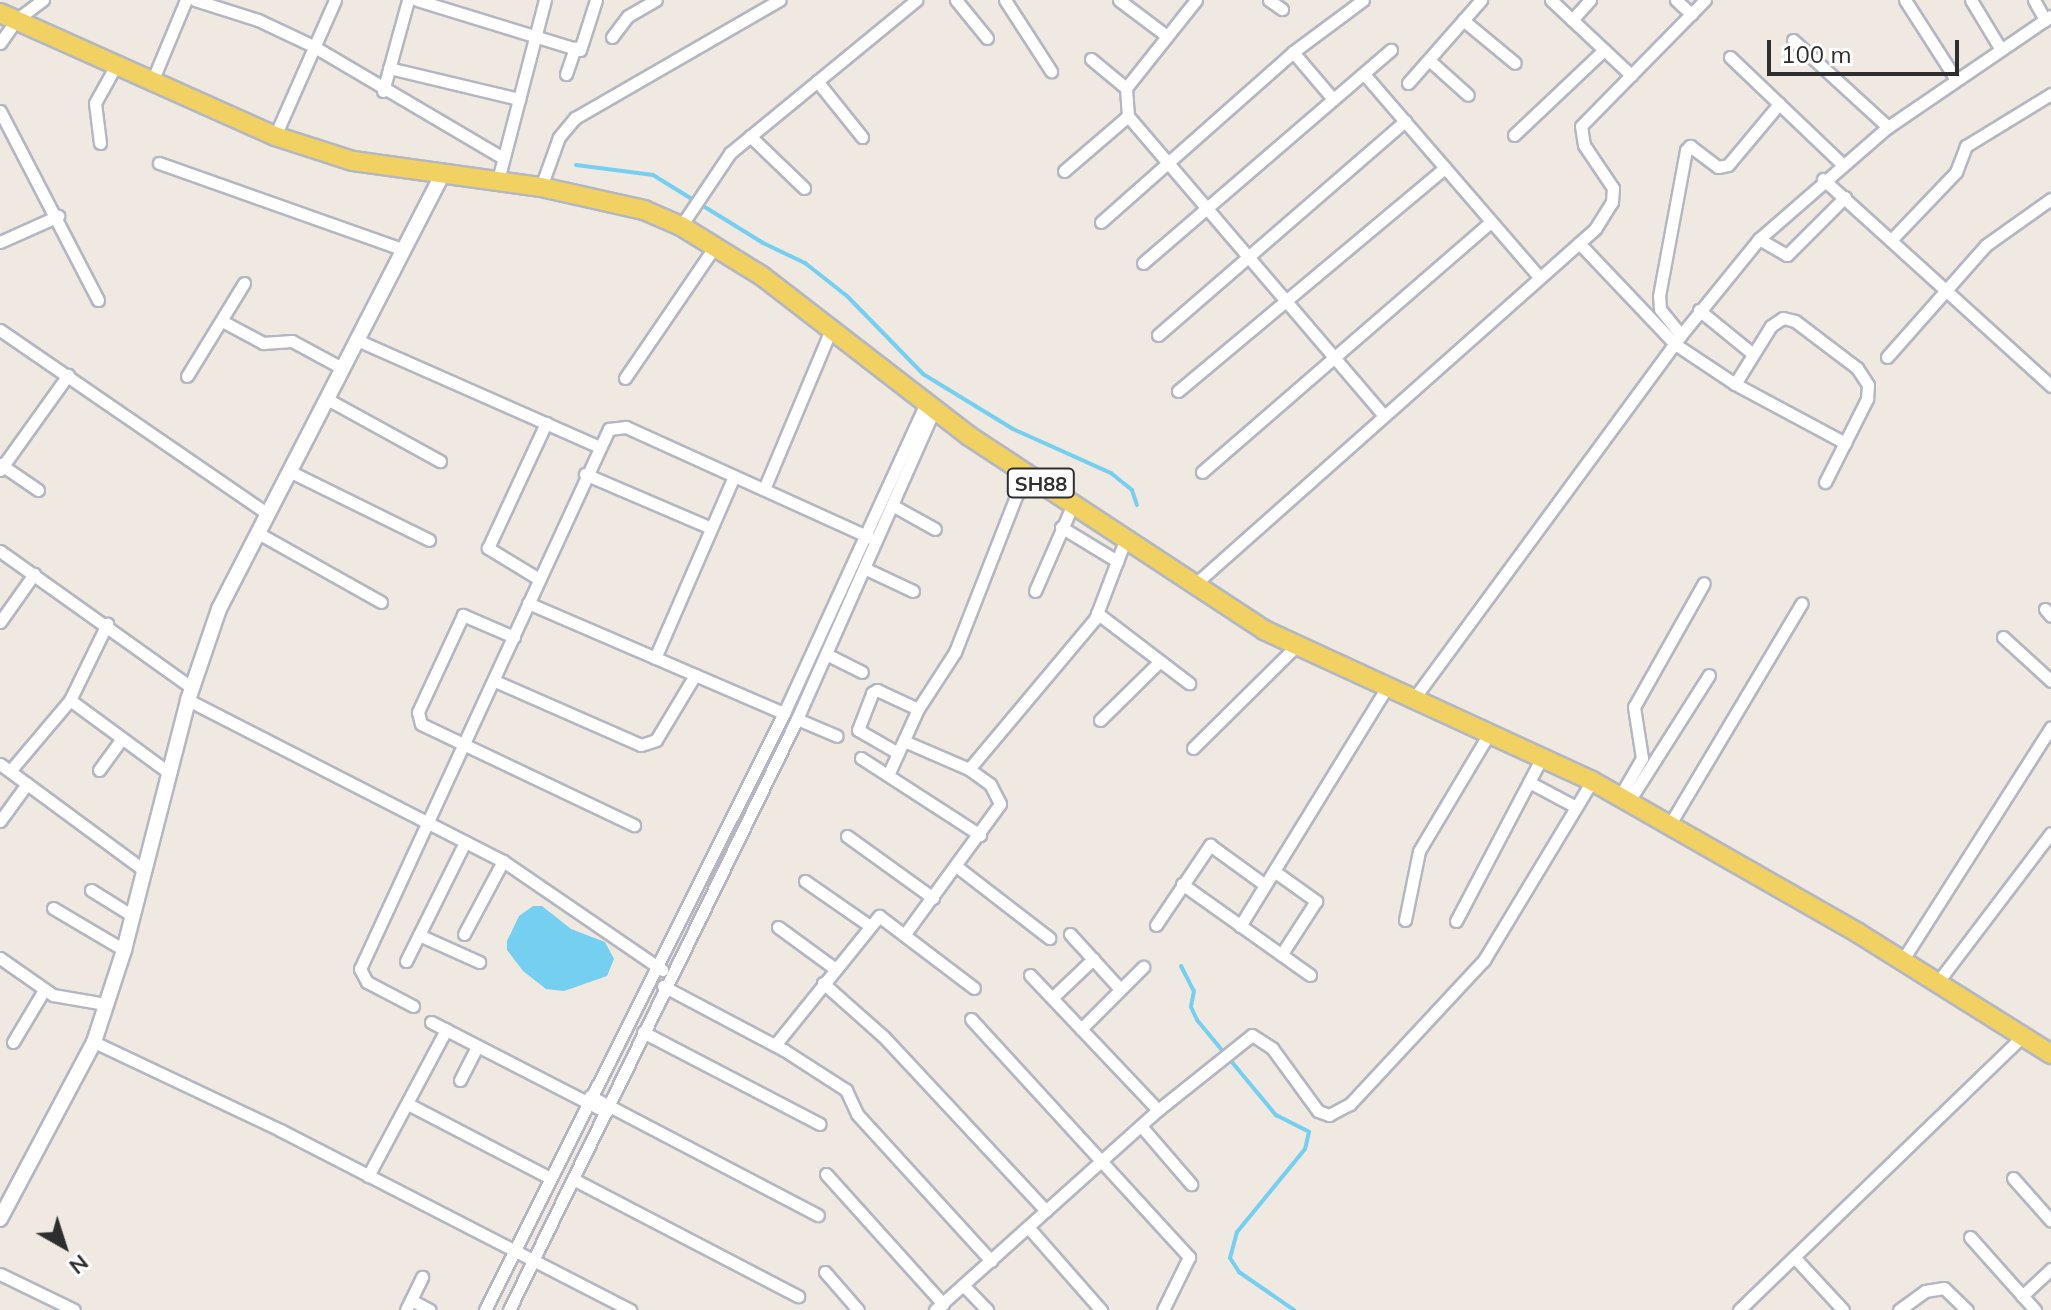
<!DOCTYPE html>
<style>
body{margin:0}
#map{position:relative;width:2051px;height:1310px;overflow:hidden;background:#efe9e1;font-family:Mulish,sans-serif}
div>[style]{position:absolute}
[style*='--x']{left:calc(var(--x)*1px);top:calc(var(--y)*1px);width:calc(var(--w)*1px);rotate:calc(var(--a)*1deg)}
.water>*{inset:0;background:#75cff0}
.stream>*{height:4px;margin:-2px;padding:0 2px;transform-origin:2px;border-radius:2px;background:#75cff0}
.roads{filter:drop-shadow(2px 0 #b4b7c1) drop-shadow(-2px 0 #b4b7c1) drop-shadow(0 2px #b4b7c1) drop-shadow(0 -2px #b4b7c1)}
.minor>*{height:11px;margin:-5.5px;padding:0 5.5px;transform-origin:5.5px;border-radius:5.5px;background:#fff}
.tertiary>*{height:14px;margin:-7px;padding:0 7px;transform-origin:7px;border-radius:7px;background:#fff}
.primary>*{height:18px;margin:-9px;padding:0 9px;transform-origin:9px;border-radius:9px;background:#f2d163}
span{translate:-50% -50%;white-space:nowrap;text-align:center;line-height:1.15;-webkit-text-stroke:8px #fff;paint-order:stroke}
.shield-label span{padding:2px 6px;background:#fff;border:2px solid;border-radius:6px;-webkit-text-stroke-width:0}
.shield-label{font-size:20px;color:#2e2e2e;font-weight:700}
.north{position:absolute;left:24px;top:1206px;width:80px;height:80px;-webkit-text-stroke:6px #fff;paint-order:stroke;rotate:141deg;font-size:22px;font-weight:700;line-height:32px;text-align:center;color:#2e2e2e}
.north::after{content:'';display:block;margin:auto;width:28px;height:36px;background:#2e2e2e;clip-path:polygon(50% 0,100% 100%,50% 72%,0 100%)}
.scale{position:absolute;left:1767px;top:40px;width:192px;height:36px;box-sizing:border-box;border:4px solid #2e2e2e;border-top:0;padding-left:10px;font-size:24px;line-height:28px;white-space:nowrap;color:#2e2e2e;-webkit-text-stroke:6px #fff;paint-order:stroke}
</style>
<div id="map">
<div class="water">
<i style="clip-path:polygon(533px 906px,542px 906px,571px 929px,605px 942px,614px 959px,607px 976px,564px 991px,546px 989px,523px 971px,507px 950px,507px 941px,519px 916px)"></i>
</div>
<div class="stream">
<i style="--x:576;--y:165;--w:78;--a:7.4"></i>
<i style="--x:653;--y:175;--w:129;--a:31.7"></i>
<i style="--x:763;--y:243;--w:47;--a:25.5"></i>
<i style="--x:805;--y:263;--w:53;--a:38.2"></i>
<i style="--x:847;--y:296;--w:109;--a:45.7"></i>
<i style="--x:923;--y:374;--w:105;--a:31.4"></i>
<i style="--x:1013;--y:429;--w:107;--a:24.2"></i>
<i style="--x:1111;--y:473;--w:27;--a:39"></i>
<i style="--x:1132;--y:490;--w:16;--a:72"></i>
<i style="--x:1181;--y:966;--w:28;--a:63"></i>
<i style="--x:1194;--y:991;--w:16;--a:101"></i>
<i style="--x:1191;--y:1007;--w:14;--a:65"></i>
<i style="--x:1197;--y:1020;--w:124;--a:50.3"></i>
<i style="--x:1276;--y:1115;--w:37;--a:27"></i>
<i style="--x:1309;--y:1132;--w:17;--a:103"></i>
<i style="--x:1305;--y:1149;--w:107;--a:129.3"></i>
<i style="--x:1237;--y:1232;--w:27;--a:105"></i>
<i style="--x:1230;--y:1258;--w:17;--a:57"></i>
<i style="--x:1239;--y:1272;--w:67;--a:34.6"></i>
</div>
<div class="roads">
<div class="minor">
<i style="--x:195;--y:0;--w:66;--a:17.6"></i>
<i style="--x:258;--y:20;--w:61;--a:25.3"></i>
<i style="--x:313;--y:46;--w:221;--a:30.5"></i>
<i style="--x:417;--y:0;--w:170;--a:17.1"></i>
<i style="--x:580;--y:50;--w:52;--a:-72.3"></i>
<i style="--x:956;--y:0;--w:49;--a:50.8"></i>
<i style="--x:1005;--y:0;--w:85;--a:57.1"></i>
<i style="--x:1119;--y:0;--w:60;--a:36.9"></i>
<i style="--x:1196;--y:0;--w:112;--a:128.5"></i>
<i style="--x:1126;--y:88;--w:28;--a:86"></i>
<i style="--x:1128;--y:116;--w:394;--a:49.5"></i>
<i style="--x:1269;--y:0;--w:16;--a:35"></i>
<i style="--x:1551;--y:0;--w:110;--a:43.2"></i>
<i style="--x:1676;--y:0;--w:21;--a:43"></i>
<i style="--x:1905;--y:0;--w:93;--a:57.3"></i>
<i style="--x:1971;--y:0;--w:56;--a:58.9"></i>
<i style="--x:2034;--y:0;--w:23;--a:61"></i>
<i style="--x:1463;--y:20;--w:67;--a:39.6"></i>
<i style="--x:1572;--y:20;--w:27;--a:-48"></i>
<i style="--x:612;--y:37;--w:26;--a:-53"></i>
<i style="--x:628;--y:16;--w:32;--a:-30"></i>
<i style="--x:1793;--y:40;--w:129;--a:42.5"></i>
<i style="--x:0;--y:43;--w:28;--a:-55"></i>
<i style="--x:16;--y:20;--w:34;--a:-37"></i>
<i style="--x:1293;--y:52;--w:62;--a:49.6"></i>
<i style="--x:1730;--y:57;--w:155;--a:43.7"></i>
<i style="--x:1091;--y:59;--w:45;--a:39.6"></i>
<i style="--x:1429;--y:60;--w:52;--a:41.9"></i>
<i style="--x:389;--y:68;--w:134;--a:13.4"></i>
<i style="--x:566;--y:74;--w:28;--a:-71"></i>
<i style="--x:1364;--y:74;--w:268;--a:49.2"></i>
<i style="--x:817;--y:81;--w:72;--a:51.2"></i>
<i style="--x:1408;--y:83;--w:111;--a:-48.7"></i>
<i style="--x:151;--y:84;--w:91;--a:-67.4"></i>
<i style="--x:383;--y:91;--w:94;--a:-74.6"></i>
<i style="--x:0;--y:111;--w:213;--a:62.6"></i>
<i style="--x:1514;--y:135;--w:124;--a:-43.4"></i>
<i style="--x:275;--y:136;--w:149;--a:-66.2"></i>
<i style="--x:750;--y:136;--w:75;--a:43.9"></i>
<i style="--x:100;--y:143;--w:40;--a:-97.1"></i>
<i style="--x:95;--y:103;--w:41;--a:-60.9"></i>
<i style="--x:159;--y:163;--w:258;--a:19.5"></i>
<i style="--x:1064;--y:171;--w:84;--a:-40.7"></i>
<i style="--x:1823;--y:179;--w:308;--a:42.2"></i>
<i style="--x:498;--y:180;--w:186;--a:-75.4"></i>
<i style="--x:541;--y:187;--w:53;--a:-70.2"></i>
<i style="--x:559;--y:137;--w:25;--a:-50"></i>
<i style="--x:575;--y:118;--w:236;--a:-30"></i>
<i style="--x:1101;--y:222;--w:256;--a:-41.5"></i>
<i style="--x:1293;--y:52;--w:87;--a:-36.6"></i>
<i style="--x:681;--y:226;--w:88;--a:-56.1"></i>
<i style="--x:730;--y:153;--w:241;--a:-39.4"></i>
<i style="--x:1759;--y:239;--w:32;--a:30"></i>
<i style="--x:1787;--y:255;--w:82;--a:-45"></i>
<i style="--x:1892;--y:239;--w:93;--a:-46.3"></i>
<i style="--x:1956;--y:172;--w:28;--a:-69"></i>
<i style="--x:1966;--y:146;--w:100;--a:-31.5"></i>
<i style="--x:0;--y:242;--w:64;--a:-24.1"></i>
<i style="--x:1579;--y:243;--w:139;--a:46.5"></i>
<i style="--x:1675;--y:344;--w:72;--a:33.7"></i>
<i style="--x:1735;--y:384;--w:125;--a:28.2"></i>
<i style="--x:1143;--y:263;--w:327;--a:-40.7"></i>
<i style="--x:1699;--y:310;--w:70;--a:39.2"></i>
<i style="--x:222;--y:321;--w:47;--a:28.2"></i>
<i style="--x:263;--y:343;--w:29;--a:-4"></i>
<i style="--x:292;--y:341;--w:57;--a:28.4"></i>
<i style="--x:0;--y:330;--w:325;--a:34.5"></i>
<i style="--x:1158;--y:335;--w:327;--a:-40.9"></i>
<i style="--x:1681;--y:335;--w:33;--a:-129"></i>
<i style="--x:1660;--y:309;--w:13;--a:-94"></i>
<i style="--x:1659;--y:296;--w:148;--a:-79.5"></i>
<i style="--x:1686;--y:150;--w:6;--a:-45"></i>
<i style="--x:1690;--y:146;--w:35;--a:37"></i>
<i style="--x:1718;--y:167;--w:10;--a:-11"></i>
<i style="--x:1728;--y:165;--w:80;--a:-50.1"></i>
<i style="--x:357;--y:340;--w:262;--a:23.8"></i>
<i style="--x:1887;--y:357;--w:149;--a:-48.5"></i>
<i style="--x:1986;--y:245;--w:80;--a:-35.3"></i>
<i style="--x:187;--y:376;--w:109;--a:-58.5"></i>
<i style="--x:625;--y:378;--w:160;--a:-55.7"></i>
<i style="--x:1735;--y:384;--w:68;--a:-58.2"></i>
<i style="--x:1771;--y:326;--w:14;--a:-34"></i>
<i style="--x:1783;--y:318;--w:12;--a:14"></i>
<i style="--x:1795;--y:321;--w:78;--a:37.2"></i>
<i style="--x:1857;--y:368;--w:20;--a:57"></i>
<i style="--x:1868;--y:385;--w:14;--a:94"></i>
<i style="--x:1867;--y:399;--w:93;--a:116.8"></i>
<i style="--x:1178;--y:391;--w:348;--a:-39.9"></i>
<i style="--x:327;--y:399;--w:129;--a:28.8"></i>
<i style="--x:0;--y:464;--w:46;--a:34.4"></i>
<i style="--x:0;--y:470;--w:117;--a:-54.4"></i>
<i style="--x:289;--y:471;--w:156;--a:26.2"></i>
<i style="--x:1202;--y:472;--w:382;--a:-40.9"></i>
<i style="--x:585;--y:474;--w:137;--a:23.2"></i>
<i style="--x:764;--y:489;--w:170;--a:-67.2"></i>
<i style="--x:892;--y:505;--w:49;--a:29.2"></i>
<i style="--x:1061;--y:527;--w:66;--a:31.3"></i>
<i style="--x:258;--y:533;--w:141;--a:29.3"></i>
<i style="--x:0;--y:551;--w:236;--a:35.5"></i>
<i style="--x:864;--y:568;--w:54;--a:25.1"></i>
<i style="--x:539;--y:579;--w:60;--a:-148.7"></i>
<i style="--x:488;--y:548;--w:138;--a:-65.1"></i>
<i style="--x:1194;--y:585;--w:536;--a:-41.6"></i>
<i style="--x:1595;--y:229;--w:32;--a:-58"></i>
<i style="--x:1612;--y:202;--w:14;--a:-86"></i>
<i style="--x:1613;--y:188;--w:52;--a:-124"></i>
<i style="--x:1584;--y:145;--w:19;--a:-99"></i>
<i style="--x:1581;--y:126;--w:177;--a:-45.5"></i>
<i style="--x:1035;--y:591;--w:95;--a:-66.4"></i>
<i style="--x:528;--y:603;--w:279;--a:23.3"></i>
<i style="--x:2045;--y:609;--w:9;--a:49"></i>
<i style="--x:1097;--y:613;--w:116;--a:37.3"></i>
<i style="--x:0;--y:622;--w:59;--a:-54.7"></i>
<i style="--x:514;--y:637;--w:56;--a:-156.7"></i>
<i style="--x:463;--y:615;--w:107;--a:114.9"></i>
<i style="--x:418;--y:712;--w:12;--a:76"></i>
<i style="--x:421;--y:724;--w:236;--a:25.4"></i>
<i style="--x:2003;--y:637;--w:65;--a:42.5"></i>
<i style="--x:826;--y:654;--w:40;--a:26.6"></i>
<i style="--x:655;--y:658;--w:198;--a:-66.5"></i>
<i style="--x:495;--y:681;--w:159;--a:23.7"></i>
<i style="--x:641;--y:745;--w:16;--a:-18"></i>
<i style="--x:656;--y:740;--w:76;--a:-59"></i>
<i style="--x:1415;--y:697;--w:449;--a:-53.7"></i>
<i style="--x:1681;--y:335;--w:124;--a:-50.9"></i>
<i style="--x:1759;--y:239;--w:171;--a:-41"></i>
<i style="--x:1888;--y:127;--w:197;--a:-34.3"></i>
<i style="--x:70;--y:700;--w:122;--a:36.3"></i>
<i style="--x:188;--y:700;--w:354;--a:27.1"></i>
<i style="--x:503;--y:861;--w:193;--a:34.4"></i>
<i style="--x:797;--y:719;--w:43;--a:23"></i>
<i style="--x:1100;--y:720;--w:84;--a:-44.5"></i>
<i style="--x:904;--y:741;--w:71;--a:23.3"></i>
<i style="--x:969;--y:769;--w:26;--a:36"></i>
<i style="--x:990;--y:784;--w:22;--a:63"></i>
<i style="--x:1000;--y:804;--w:161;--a:126.2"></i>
<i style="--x:1193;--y:748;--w:146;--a:-44.7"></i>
<i style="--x:898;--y:753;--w:46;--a:-150.1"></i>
<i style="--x:858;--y:730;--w:40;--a:-69"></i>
<i style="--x:872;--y:693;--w:6;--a:-31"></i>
<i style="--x:877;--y:690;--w:45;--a:24.9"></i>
<i style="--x:861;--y:758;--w:142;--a:32.9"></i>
<i style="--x:0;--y:764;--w:179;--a:36.4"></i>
<i style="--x:969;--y:769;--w:196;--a:-50"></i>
<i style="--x:1095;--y:619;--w:87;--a:-69.1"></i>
<i style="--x:99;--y:770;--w:39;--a:-54"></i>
<i style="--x:10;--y:771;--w:93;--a:-49.8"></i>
<i style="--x:70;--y:700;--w:85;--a:-64"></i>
<i style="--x:888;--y:775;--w:72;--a:-65.6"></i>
<i style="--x:918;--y:709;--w:68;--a:-57"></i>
<i style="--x:955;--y:652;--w:192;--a:-68.6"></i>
<i style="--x:1529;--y:782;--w:53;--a:28"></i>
<i style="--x:1620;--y:796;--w:44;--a:-59.9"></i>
<i style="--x:1642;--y:758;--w:52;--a:-98.9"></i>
<i style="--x:1634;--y:707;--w:142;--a:-60.6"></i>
<i style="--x:1629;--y:801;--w:149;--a:-57.6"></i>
<i style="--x:0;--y:821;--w:46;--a:-53.9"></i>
<i style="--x:1670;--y:824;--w:257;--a:-59.2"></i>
<i style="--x:847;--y:836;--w:106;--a:35.8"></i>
<i style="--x:956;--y:866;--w:118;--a:37.7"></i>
<i style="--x:1274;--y:871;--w:52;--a:35.5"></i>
<i style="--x:1316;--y:901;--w:64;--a:122.9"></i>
<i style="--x:805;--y:881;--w:75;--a:34.7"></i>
<i style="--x:1182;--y:884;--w:157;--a:35.4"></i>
<i style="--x:91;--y:890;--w:49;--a:31.8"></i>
<i style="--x:53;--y:908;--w:82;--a:30.6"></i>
<i style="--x:1405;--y:920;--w:70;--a:-78.5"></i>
<i style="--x:1419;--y:851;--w:139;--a:-59.2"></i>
<i style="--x:1456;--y:921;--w:185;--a:-62.3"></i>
<i style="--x:1156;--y:925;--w:97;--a:-56"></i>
<i style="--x:1210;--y:845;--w:68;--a:36"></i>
<i style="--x:1240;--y:926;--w:281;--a:-58.4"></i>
<i style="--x:778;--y:927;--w:69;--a:36.2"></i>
<i style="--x:464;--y:934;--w:83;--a:-61.9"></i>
<i style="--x:1070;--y:934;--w:74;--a:47.7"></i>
<i style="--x:419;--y:935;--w:66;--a:24.2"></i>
<i style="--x:0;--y:958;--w:65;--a:34.9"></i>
<i style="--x:53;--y:995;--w:53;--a:9.8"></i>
<i style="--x:406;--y:961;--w:133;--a:-63.6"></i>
<i style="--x:1902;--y:961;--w:277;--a:-57.5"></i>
<i style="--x:1030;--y:975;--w:186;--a:46.5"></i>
<i style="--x:823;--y:983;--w:80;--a:41.5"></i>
<i style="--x:883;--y:1036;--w:239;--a:47"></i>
<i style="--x:1937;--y:983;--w:188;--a:-52.8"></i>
<i style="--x:663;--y:986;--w:137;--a:27.9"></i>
<i style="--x:784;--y:1050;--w:74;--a:32.8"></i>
<i style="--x:846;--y:1090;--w:26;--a:65"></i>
<i style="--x:857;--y:1114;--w:199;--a:47.6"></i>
<i style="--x:1052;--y:998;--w:57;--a:-43.6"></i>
<i style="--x:413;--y:1006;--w:52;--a:-152.4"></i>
<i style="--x:367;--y:982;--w:15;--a:-118"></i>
<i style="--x:360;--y:969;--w:595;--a:-65.25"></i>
<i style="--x:609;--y:429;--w:17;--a:-7"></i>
<i style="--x:626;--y:427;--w:267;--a:24.4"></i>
<i style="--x:971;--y:1019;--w:323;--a:47.5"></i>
<i style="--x:1189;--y:1257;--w:59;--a:116.1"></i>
<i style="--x:431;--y:1022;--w:197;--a:27.2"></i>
<i style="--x:1081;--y:1029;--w:88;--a:-45"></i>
<i style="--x:643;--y:1032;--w:199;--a:27.5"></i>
<i style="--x:13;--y:1042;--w:61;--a:-59.2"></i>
<i style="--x:94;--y:1042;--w:206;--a:25.3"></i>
<i style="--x:280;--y:1130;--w:394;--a:27.2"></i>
<i style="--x:775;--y:1045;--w:166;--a:-51.1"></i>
<i style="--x:879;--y:916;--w:119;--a:37.2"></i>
<i style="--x:460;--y:1080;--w:38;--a:-63"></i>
<i style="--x:590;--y:1096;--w:257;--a:27.6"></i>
<i style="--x:408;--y:1104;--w:160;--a:27.5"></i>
<i style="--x:1141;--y:1126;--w:77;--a:49.2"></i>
<i style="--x:826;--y:1174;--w:175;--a:48"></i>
<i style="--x:368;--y:1176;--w:166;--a:-61.9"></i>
<i style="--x:2013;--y:1178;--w:57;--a:48.5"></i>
<i style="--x:573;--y:1179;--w:254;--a:27.5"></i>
<i style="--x:1028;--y:1227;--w:111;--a:48.7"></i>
<i style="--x:1970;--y:1237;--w:98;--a:48.3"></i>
<i style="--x:1794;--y:1257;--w:72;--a:47.2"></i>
<i style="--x:825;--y:1272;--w:50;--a:49"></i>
<i style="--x:0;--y:1274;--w:82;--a:25.9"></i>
<i style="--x:963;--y:1285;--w:35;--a:46"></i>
<i style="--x:2022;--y:1296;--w:40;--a:-43"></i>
<i style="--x:411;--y:1300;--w:21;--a:28"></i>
<i style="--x:406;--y:1310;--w:37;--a:-64"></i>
<i style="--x:485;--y:1310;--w:668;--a:-63.4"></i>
<i style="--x:784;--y:713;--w:341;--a:-65.4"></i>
<i style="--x:509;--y:1310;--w:657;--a:-64.02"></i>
<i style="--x:797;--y:719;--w:338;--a:-66.1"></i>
<i style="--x:935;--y:1310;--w:300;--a:-41.9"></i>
<i style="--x:1158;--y:1110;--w:120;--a:-38.6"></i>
<i style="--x:1252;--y:1035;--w:24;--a:33"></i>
<i style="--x:1272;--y:1048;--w:78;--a:53.9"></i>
<i style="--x:1318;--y:1111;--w:12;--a:20"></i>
<i style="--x:1329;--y:1115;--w:24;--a:-28"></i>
<i style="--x:1350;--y:1104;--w:197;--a:-47.1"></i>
<i style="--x:1484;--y:960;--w:209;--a:-58.9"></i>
<i style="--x:1739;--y:1310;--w:395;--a:-44"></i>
<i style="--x:1899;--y:1310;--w:32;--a:-36"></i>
<i style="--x:1925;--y:1291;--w:19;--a:-9"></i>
<i style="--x:1944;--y:1288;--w:32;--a:44"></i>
</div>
<div class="tertiary">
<i style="--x:0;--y:1219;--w:200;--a:-62"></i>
<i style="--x:94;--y:1042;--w:97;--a:-71.9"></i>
<i style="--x:124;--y:950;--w:258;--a:-75.6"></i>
<i style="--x:188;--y:700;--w:96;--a:-71.2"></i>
<i style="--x:219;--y:609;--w:487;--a:-62.8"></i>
</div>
<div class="primary">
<i style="--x:0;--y:13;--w:301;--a:24.1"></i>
<i style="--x:275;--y:136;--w:82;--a:17.8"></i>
<i style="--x:353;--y:161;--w:190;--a:7.9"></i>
<i style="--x:541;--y:187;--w:106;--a:12.6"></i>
<i style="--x:644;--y:210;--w:40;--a:23.4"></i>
<i style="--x:681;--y:226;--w:95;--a:31.7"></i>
<i style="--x:762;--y:276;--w:262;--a:37.7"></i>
<i style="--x:969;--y:436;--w:353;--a:33.3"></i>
<i style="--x:1264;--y:630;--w:361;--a:24.7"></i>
<i style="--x:1592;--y:781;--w:306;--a:29.7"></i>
<i style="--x:1858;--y:933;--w:228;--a:32.1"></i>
</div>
</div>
<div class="shield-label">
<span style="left:1041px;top:483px">SH88</span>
</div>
<div class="north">N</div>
<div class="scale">100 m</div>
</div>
